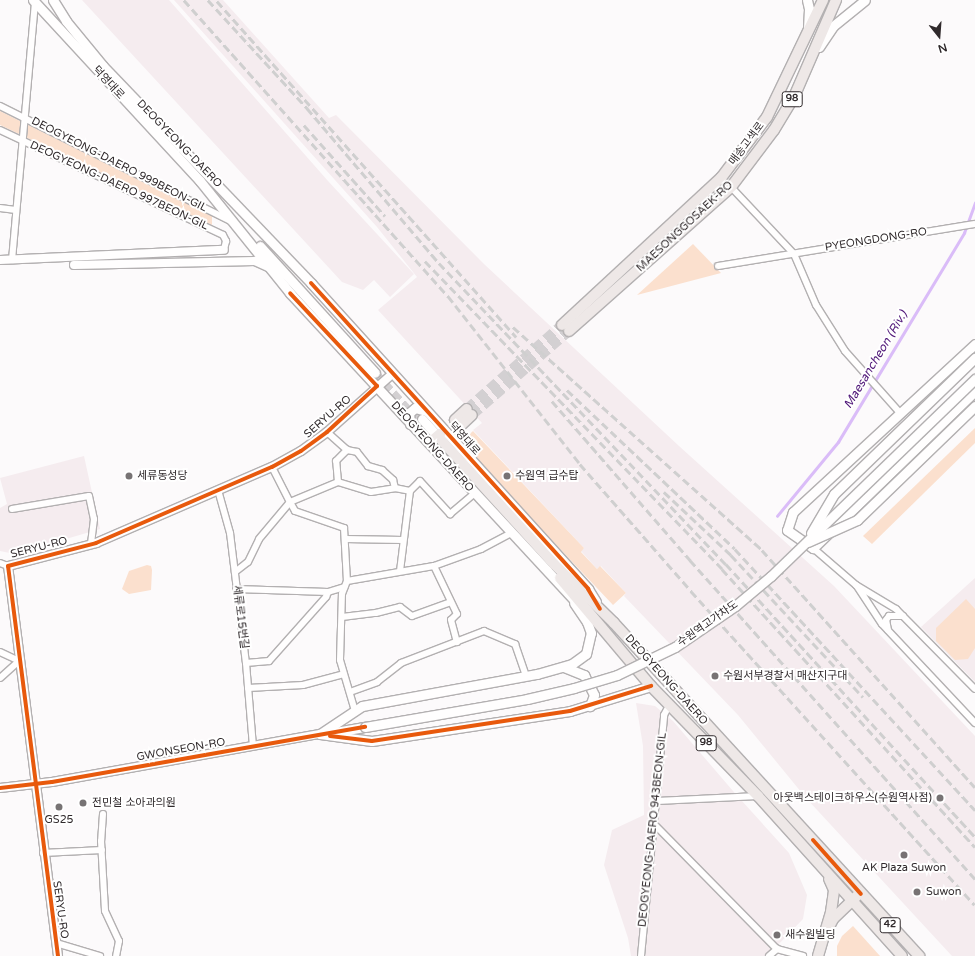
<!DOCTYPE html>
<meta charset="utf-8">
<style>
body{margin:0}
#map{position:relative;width:975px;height:956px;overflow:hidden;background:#fcfafb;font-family:"Varela Round","Noto Sans KR",sans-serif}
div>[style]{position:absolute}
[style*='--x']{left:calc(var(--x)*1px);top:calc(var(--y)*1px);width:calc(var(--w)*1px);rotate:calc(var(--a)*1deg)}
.built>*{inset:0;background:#f5ecef}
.green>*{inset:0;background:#fbe0ce}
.stream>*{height:2.5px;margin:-1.25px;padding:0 1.25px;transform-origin:1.25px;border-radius:1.25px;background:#dabcf8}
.secondary-tunnel>*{height:9px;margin-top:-4.5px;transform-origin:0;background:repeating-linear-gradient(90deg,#d3d0d2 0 9px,transparent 0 13.5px)}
.primary-tunnel>*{height:10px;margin-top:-5px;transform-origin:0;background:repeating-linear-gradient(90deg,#d3d0d2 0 10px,transparent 0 15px)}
.roads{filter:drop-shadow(1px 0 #b3b0b1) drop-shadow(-1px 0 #b3b0b1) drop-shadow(0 1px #b3b0b1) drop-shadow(0 -1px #b3b0b1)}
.minor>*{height:6px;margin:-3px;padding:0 3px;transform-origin:3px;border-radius:3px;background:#fffefe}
.tertiary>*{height:8px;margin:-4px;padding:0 4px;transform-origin:4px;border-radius:4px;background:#fffefe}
.secondary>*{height:9px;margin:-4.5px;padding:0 4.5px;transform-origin:4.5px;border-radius:4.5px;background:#fffefe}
.primary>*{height:10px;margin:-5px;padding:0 5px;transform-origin:5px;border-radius:5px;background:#eee8e7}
.rail>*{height:2.5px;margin-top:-1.25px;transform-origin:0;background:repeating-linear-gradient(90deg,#cfcfcf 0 8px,transparent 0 12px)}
.bridges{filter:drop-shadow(1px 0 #b3b0b1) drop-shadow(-1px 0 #b3b0b1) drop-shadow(0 1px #b3b0b1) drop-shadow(0 -1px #b3b0b1)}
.secondary-bridge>*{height:9px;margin:-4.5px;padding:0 4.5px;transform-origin:4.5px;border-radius:4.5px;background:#fffefe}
.cycleway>*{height:4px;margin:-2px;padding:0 2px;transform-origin:2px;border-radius:2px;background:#e8590c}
.dots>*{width:11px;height:11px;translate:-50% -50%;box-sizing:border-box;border:2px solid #fff;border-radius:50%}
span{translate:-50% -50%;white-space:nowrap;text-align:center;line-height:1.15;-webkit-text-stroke:4px #fff;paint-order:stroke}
.shield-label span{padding:1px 3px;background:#fff;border:1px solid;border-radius:3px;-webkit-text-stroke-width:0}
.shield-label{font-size:10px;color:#302a2c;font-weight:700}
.street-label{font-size:11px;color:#302a2c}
.poi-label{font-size:11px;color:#302a2c}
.left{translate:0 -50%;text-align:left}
.right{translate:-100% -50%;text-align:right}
.water-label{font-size:12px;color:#4f1678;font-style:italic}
.north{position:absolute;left:919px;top:16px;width:40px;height:40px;-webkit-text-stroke:3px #fff;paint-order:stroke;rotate:163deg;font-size:11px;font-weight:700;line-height:16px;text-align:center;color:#302a2c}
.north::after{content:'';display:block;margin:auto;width:14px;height:18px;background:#302a2c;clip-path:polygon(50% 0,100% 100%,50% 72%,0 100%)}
</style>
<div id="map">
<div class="built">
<i style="clip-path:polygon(82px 0,169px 0,328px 181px,414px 274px,390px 297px,374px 280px,363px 290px,342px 282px)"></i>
<i style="clip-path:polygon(174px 0,223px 0,329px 118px,336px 115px,484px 264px,679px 446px,834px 586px,975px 736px,975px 956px,952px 956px,806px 798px,738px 715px,624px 596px,626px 593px,601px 566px,597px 569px,581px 551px,584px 548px,473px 430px,482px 423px,378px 310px,417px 277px,377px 227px)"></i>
<i style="clip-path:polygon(84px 456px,100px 529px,15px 554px,0 551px,0 508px,7px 504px,0 478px)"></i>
<i style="clip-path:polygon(975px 578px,975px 682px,921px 627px)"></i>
<i style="clip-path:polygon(636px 703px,655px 706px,673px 721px,739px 798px,686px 802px,742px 801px,789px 853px,807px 895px,803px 919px,776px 947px,664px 830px,654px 825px,650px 829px,639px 956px,631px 956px,628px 938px,604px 865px,612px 830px,644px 815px,643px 746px)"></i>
<i style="clip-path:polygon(657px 832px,773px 949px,766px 956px,644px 956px)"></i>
</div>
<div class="green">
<i style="clip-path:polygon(0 111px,212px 216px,212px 225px,0 125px)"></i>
<i style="clip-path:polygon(693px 244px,721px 273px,637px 295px)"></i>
<i style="clip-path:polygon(975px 428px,975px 443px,872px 544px,863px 536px)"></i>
<i style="clip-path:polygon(473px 431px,584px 548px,581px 552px,597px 569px,600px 566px,626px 593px,613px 605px,460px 443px)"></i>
<i style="clip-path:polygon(147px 565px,151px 566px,152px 570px,151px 590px,129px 594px,122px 589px,129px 571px)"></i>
<i style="clip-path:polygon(966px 599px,975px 609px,975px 648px,968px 659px,955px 660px,936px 641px,936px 628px)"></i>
<i style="clip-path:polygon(853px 926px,880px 956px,837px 956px,837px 946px,842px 936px)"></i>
</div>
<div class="stream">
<i style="--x:777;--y:516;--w:96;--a:-50.5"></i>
<i style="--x:838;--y:442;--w:244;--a:-58.9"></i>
<i style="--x:964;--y:233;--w:32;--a:-70"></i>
</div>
<div class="secondary-tunnel">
<i style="--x:375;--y:373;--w:66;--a:48.1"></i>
</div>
<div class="primary-tunnel">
<i style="--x:467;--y:409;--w:127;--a:-41.5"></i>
<i style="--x:472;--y:415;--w:128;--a:-40.9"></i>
<i style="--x:440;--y:434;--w:21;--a:-43"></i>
<i style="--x:446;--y:440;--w:20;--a:-45"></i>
</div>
<div class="roads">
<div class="minor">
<i style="--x:0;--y:106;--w:260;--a:26.5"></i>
<i style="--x:0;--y:130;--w:246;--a:25.2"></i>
<i style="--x:223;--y:235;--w:7;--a:63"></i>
<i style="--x:226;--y:241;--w:9;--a:103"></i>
<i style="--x:731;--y:187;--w:92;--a:46.8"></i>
<i style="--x:794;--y:254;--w:56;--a:66.7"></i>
<i style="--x:816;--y:305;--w:54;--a:57.8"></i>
<i style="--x:845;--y:351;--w:83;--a:48.4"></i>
<i style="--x:0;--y:208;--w:16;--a:7"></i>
<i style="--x:12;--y:260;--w:259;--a:-84.9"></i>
<i style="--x:718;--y:266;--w:260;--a:-9.3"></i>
<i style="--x:327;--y:432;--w:27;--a:42"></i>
<i style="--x:347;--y:450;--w:10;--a:11"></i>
<i style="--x:357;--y:452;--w:18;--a:52"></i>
<i style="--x:368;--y:466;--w:15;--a:16"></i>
<i style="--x:382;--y:470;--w:15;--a:42"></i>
<i style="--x:393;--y:480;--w:8;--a:76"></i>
<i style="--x:272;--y:467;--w:39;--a:63"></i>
<i style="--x:290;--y:502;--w:52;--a:-22.6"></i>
<i style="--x:338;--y:482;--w:34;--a:17"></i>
<i style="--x:371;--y:492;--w:24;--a:-9"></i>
<i style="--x:395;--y:488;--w:15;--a:11"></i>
<i style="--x:338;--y:482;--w:21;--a:-95"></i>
<i style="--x:336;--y:461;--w:16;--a:-45"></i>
<i style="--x:218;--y:490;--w:45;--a:74.4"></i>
<i style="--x:230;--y:533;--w:131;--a:83"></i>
<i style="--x:246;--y:663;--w:83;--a:85.2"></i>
<i style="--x:12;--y:509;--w:78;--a:-9.6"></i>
<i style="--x:89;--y:496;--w:24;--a:78"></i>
<i style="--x:94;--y:519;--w:26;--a:97"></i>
<i style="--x:345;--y:539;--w:58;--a:1"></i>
<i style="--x:813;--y:548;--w:57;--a:40.7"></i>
<i style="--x:856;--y:585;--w:47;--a:31"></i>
<i style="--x:896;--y:609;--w:112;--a:45.4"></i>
<i style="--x:0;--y:563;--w:9;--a:21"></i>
<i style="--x:434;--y:566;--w:53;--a:64.4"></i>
<i style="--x:457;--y:614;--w:8;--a:135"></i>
<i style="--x:451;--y:620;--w:23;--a:75"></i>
<i style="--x:400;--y:571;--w:81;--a:-82.9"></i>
<i style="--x:410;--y:491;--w:14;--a:-45"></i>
<i style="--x:420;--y:481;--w:45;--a:47.7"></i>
<i style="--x:450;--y:514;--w:31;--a:-40"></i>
<i style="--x:235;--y:572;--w:16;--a:-38"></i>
<i style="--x:248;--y:562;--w:25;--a:-64"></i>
<i style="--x:259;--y:539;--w:48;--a:-50"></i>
<i style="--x:290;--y:502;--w:10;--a:61"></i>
<i style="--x:295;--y:511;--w:52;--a:19.1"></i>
<i style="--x:344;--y:528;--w:53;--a:86.8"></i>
<i style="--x:857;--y:586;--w:45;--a:56.7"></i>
<i style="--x:882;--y:624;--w:136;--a:46.8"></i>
<i style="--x:236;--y:589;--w:92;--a:1.9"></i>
<i style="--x:328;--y:592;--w:17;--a:-17"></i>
<i style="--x:342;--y:617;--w:34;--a:-7"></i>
<i style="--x:376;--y:613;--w:25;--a:-14"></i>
<i style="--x:400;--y:607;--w:15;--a:37"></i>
<i style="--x:412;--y:616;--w:41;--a:-19.7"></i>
<i style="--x:888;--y:630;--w:10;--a:-101"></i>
<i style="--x:886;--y:620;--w:5;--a:-53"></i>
<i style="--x:889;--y:616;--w:14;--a:0"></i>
<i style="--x:0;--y:652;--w:21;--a:25"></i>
<i style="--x:19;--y:661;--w:25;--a:138"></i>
<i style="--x:246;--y:663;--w:23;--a:-5"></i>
<i style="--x:269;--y:661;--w:86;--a:-48.3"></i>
<i style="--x:326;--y:597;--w:5;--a:-68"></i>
<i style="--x:248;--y:688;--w:55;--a:-3.1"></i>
<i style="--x:303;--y:685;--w:42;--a:-15"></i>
<i style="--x:350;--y:692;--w:29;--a:-20"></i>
<i style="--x:377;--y:682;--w:31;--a:-38"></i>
<i style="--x:401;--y:663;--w:89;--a:-21.1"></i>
<i style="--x:484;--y:631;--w:34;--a:23"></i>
<i style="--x:515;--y:644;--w:34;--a:71"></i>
<i style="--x:355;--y:711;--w:53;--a:-106.4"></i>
<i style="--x:340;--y:660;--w:66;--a:-88.3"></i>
<i style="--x:342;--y:594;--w:14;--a:-69"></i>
<i style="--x:347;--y:581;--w:88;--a:-9.8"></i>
<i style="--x:434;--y:566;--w:50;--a:-19.9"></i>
<i style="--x:481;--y:549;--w:34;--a:-28"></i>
<i style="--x:657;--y:801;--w:101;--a:-2.8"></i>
<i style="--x:103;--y:814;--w:27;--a:94"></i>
<i style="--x:101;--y:841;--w:70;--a:86.7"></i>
<i style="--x:105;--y:911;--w:33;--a:65"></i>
<i style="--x:119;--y:941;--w:15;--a:101"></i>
<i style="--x:655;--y:825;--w:174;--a:45.5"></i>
<i style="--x:777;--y:949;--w:27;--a:15"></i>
<i style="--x:43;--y:853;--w:59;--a:-2.9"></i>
<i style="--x:56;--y:943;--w:46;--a:16.5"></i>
<i style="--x:641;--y:956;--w:242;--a:-84.5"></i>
<i style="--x:664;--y:715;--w:10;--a:-61"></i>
<i style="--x:769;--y:956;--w:11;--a:-41"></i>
</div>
<div class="tertiary">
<i style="--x:0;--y:260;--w:224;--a:-2.6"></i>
<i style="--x:74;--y:265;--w:181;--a:-1.3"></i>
<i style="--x:255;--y:261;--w:17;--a:25"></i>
<i style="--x:0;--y:788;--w:52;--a:-6.6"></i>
<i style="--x:52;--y:782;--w:272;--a:-10.2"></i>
<i style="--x:58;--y:956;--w:393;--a:-97.3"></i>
<i style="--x:8;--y:566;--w:91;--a:-14.6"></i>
<i style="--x:96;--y:543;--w:192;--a:-23.4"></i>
<i style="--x:272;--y:467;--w:33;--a:-29"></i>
<i style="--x:301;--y:451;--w:32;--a:-36"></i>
<i style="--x:327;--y:432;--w:87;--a:-41.7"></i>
</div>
<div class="secondary">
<i style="--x:33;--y:0;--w:246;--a:47.3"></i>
<i style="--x:200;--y:181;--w:144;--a:51.2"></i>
<i style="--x:290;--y:293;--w:427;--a:47.2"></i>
<i style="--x:53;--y:0;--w:25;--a:58"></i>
<i style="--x:66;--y:21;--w:58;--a:50.6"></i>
<i style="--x:103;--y:66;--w:301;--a:46.2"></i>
<i style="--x:311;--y:283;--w:413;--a:47.8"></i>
<i style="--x:588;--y:589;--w:15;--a:58"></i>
<i style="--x:807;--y:0;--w:9;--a:77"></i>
<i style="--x:809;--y:9;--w:21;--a:93"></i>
<i style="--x:819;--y:47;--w:25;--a:-56"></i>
<i style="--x:833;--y:26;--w:41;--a:-39.1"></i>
<i style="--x:260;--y:246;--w:171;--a:47.8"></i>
<i style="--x:975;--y:344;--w:248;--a:137.3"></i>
<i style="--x:793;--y:512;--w:19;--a:108"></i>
<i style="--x:787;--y:530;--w:32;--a:35"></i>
<i style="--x:813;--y:548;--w:226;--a:-44.1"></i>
<i style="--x:422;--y:419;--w:30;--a:48"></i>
<i style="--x:410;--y:424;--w:11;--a:-95"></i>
<i style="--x:409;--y:413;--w:8;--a:-40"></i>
<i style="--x:415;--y:408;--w:11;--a:15"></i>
<i style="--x:564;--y:667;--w:22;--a:22"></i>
<i style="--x:584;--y:675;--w:22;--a:63"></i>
<i style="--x:594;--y:695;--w:12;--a:110"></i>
<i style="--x:330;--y:733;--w:36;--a:-10"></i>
<i style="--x:320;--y:734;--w:50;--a:-33.7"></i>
<i style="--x:362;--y:706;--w:178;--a:-10.4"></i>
<i style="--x:537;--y:674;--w:36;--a:-16"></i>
<i style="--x:572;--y:664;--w:17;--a:-36"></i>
<i style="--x:586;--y:654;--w:22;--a:-77"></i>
<i style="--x:591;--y:633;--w:12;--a:-110"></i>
<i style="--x:587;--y:622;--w:23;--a:-124"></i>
<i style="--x:320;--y:734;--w:52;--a:7.7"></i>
<i style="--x:372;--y:741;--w:200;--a:-8.6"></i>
<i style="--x:570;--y:711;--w:85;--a:-17.2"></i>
</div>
<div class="primary">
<i style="--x:562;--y:325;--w:217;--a:-42.8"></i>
<i style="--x:721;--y:178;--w:76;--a:-53"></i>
<i style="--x:767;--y:117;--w:130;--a:-64.4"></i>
<i style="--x:569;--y:331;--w:217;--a:-41.6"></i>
<i style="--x:731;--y:187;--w:71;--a:-53"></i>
<i style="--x:774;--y:130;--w:39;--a:-59"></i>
<i style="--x:794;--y:97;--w:106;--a:-66.6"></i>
<i style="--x:455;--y:420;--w:16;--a:-43"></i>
<i style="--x:460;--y:426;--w:16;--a:-43"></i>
<i style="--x:434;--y:439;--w:8;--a:-40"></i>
<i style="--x:443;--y:442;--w:165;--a:47.7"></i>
<i style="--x:554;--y:564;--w:84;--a:44.5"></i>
<i style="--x:614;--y:623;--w:452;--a:47.5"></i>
<i style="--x:560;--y:578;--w:141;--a:49.9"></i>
<i style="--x:651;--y:686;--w:153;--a:45.8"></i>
<i style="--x:758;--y:796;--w:215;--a:48"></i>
<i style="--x:830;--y:925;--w:7;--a:-63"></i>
<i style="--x:833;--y:919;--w:33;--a:-44"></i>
<i style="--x:818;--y:956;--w:46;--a:-73.5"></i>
<i style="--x:831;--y:912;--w:22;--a:-82"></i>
<i style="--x:834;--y:890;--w:12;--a:-114"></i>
</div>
</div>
<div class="rail">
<i style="--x:184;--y:0;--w:397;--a:48.3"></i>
<i style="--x:448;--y:296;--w:214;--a:51.8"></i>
<i style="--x:580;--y:464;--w:169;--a:48.8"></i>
<i style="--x:691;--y:591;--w:423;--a:47.9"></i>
<i style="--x:208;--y:0;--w:147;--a:47.5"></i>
<i style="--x:307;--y:108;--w:204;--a:49.6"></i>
<i style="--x:439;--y:263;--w:416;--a:46.4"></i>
<i style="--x:726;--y:564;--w:369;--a:47.6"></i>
<i style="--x:217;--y:1;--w:450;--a:48.3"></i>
<i style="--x:304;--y:125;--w:122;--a:48.3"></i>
<i style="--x:425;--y:261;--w:428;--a:46"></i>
<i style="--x:722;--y:569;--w:376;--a:47.7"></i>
<i style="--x:513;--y:327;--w:334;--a:41.8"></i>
<i style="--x:762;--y:550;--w:319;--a:48.1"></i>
<i style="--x:567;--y:390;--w:231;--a:43.4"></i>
<i style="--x:735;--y:549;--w:355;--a:47.4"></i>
<i style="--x:552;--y:401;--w:211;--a:49"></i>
<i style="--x:690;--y:560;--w:428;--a:48.2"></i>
<i style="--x:664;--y:492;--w:92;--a:43.2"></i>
<i style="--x:731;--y:555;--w:194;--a:47.1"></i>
</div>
<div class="bridges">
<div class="secondary-bridge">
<i style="--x:811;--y:533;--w:45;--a:-59.5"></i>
<i style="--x:834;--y:494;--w:196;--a:-44"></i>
<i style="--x:808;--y:542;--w:54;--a:-24.2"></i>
<i style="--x:857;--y:520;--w:164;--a:-44"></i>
<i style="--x:365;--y:727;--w:164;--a:-9.8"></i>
<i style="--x:527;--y:699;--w:48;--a:-13.2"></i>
<i style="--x:574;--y:688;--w:45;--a:-16.8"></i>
<i style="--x:617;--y:675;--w:64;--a:-25.8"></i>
<i style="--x:675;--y:647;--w:73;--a:-34.3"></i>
<i style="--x:735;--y:606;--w:47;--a:-39.8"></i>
<i style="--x:771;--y:576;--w:284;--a:-44"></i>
</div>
</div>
<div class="cycleway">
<i style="--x:311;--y:283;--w:413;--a:47.8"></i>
<i style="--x:588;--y:589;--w:23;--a:59"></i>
<i style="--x:330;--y:736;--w:42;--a:6.8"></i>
<i style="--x:372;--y:741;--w:200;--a:-8.6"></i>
<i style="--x:570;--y:711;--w:85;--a:-17.2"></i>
<i style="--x:0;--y:788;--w:52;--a:-6.6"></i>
<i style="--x:52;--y:782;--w:318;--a:-10"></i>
<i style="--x:813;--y:840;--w:72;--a:48.4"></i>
<i style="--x:58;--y:956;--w:393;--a:-97.3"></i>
<i style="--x:8;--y:566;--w:91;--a:-14.6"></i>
<i style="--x:96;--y:543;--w:192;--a:-23.4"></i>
<i style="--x:272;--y:467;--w:33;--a:-29"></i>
<i style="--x:301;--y:451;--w:32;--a:-36"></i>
<i style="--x:327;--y:432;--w:68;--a:-42.6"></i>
<i style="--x:377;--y:386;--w:127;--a:-133.1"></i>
</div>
<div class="dots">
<i style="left:129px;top:476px;background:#777374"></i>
<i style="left:507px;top:476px;background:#777374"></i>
<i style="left:715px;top:676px;background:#777374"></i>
<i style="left:940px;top:798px;background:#777374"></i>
<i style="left:83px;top:803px;background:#777374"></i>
<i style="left:59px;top:807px;background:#777374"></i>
<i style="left:904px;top:855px;background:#777374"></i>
<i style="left:917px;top:892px;background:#777374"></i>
<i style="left:777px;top:935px;background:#777374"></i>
</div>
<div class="shield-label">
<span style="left:792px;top:99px">98</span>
<span style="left:706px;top:743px">98</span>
<span style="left:890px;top:925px">42</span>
</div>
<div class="street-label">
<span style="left:108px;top:83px;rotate:47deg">덕영대로</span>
<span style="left:179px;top:144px;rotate:46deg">DEOGYEONG-DAERO</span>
<span style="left:747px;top:144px;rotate:-53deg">매송고색로</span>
<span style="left:119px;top:165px;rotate:27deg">DEOGYEONG-DAERO 999BEON-GIL</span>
<span style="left:119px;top:186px;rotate:25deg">DEOGYEONG-DAERO 997BEON-GIL</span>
<span style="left:685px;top:227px;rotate:-43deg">MAESONGGOSAEK-RO</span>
<span style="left:876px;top:240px;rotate:-9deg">PYEONGDONG-RO</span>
<span style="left:328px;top:417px;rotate:-41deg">SERYU-RO</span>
<span style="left:464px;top:439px;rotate:48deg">덕영대로</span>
<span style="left:432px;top:447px;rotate:48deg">DEOGYEONG-DAERO</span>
<span style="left:39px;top:548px;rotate:-14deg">SERYU-RO</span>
<span style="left:240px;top:617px;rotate:83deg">세류로15번길</span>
<span style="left:708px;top:624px;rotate:-35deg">수원역고가차도</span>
<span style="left:666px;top:680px;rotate:48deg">DEOGYEONG-DAERO</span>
<span style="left:181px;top:750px;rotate:-10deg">GWONSEON-RO</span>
<span style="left:653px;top:830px;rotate:-84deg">DEOGYEONG-DAERO 943BEON-GIL</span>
<span style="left:60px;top:910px;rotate:82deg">SERYU-RO</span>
</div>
<div class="poi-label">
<span class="left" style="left:137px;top:476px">세류동성당</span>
<span class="left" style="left:515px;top:476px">수원역 급수탑</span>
<span class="left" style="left:723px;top:676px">수원서부경찰서 매산지구대</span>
<span class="right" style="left:932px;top:798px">아웃백스테이크하우스(수원역사점)</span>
<span class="left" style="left:92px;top:803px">전민철 소아과의원</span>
<span style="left:59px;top:820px">GS25</span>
<span style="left:904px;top:868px">AK Plaza Suwon</span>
<span class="left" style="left:926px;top:892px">Suwon</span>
<span class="left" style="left:785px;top:935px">새수원빌딩</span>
</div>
<div class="water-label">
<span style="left:876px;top:360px;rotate:-59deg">Maesancheon (Riv.)</span>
</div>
<div class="north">N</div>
</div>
